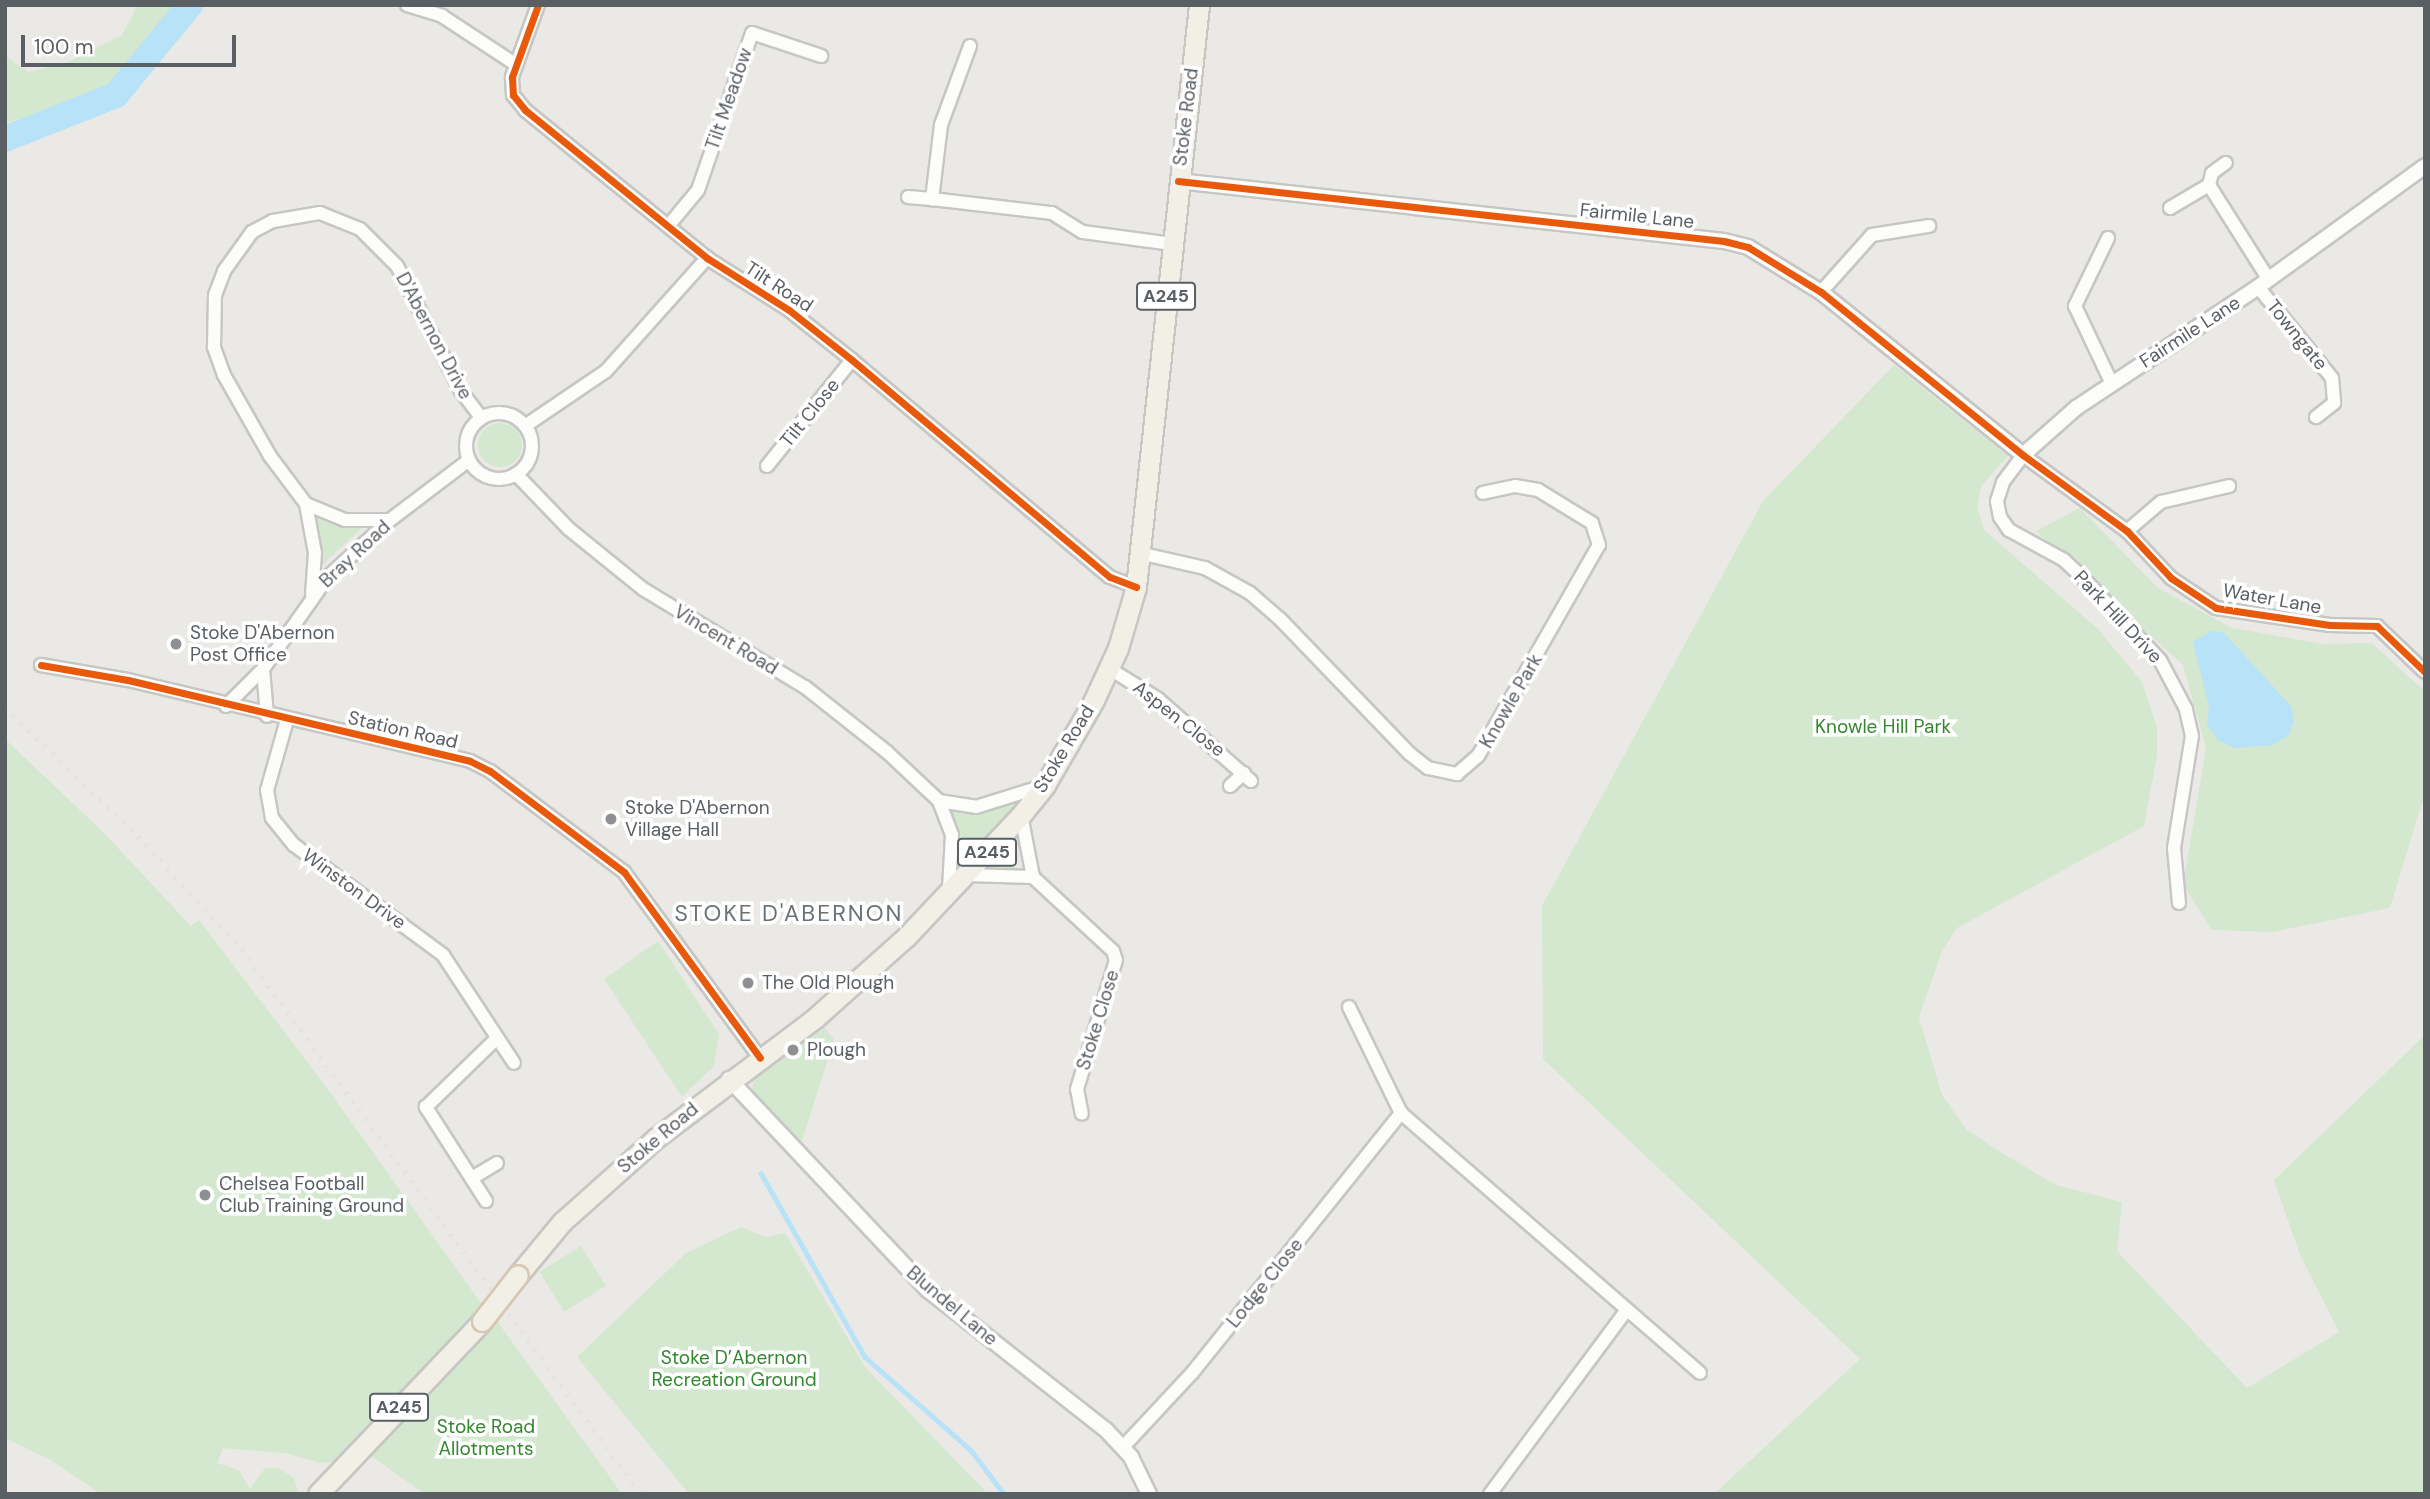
<!DOCTYPE html>
<meta charset="utf-8">
<style>
body{margin:0}
#map{position:relative;width:2430px;height:1499px;overflow:hidden;background:#ebe9e5;font-family:"DM Sans",sans-serif}
div>[style]{position:absolute}
[style*='--x']{left:calc(var(--x)*1px);top:calc(var(--y)*1px);width:calc(var(--w)*1px);rotate:calc(var(--a)*1deg)}
.green>*{inset:0;background:#d3e8ce;transform-origin:0 0}
.round{border-radius:50%}
.water>*{inset:0;background:#b7e2f7}
.stream>*{height:4.5px;margin:-2.25px;padding:0 2.25px;transform-origin:2.25px;border-radius:2.25px;background:#b7e2f7}
.river>*{height:26px;margin:-13px;padding:0 13px;transform-origin:13px;border-radius:13px;background:#b7e2f7}
.roads{filter:drop-shadow(2px 0 #c6c6c5) drop-shadow(-2px 0 #c6c6c5) drop-shadow(0 2px #c6c6c5) drop-shadow(0 -2px #c6c6c5)}
.minor>*{height:12px;margin:-6px;padding:0 6px;transform-origin:6px;border-radius:6px;background:#fcfcfb}
.minor>.ring{margin:-6px;padding:0;box-sizing:content-box;background:none;border:12px solid #fcfcfb;border-radius:50%}
.tertiary>*{height:14px;margin:-7px;padding:0 7px;transform-origin:7px;border-radius:7px;background:#fcfcfb}
.primary>*{height:19px;margin:-9.5px;padding:0 9.5px;transform-origin:9.5px;border-radius:9.5px;background:#f2efe7}
.rail>*{height:4.5px;margin-top:-2.25px;transform-origin:0;background:repeating-linear-gradient(90deg,#e2e2e2 0 2px,transparent 0 11px)}
.bridges{filter:drop-shadow(2px 0 #d5c7b1) drop-shadow(-2px 0 #d5c7b1) drop-shadow(0 2px #d5c7b1) drop-shadow(0 -2px #d5c7b1)}
.primary-bridge>*{height:19px;margin:-9.5px;padding:0 9.5px;transform-origin:9.5px;border-radius:9.5px;background:#f2efe7}
.cycleway>*{height:7px;margin:-3.5px;padding:0 3.5px;transform-origin:3.5px;border-radius:3.5px;background:#e8590c}
.dots>*{width:19px;height:19px;translate:-50% -50%;box-sizing:border-box;border:4px solid #fff;border-radius:50%}
span{translate:-50% -50%;white-space:nowrap;text-align:center;line-height:1.15;-webkit-text-stroke:7px #fff;paint-order:stroke}
.shield-label span{padding:2px 5px;background:#fff;border:2px solid;border-radius:5px;-webkit-text-stroke-width:0}
.shield-label{font-size:18px;color:#5a5f64;font-weight:700}
.street-label{font-size:19px;color:#5a5f64}
.poi-label{font-size:19px;color:#5a5f64}
.left{translate:0 -50%;text-align:left}
.park-label{font-size:19px;color:#33872e}
.quarter-label{font-size:23px;color:#6b7276;letter-spacing:2px}
.frame{position:absolute;inset:0;border:7px solid #5a5f64;pointer-events:none}
.scale{position:absolute;left:21px;top:35px;width:215px;height:32px;box-sizing:border-box;border:4px solid #5a5f64;border-top:0;padding-left:9px;font-size:21px;line-height:24px;white-space:nowrap;color:#5a5f64;-webkit-text-stroke:5px #fff;paint-order:stroke}
</style>
<div id="map">
<div class="green">
<i style="clip-path:polygon(138px 5px,178px 5px,112px 83px,55px 109px,5px 123px,5px 56px,28px 72px,64px 64px,122px 35px)"></i>
<i style="clip-path:polygon(1894px 365px,2008px 456px,1981px 486px,1977px 507px,1984px 530px,2098px 629px,2142px 682px,2157px 727px,2157px 756px,2144px 826px,1957px 928px,1942px 951px,1919px 1017px,1942px 1095px,1966px 1129px,2005px 1155px,2056px 1185px,2122px 1202px,2117px 1251px,2247px 1388px,2339px 1332px,2300px 1255px,2274px 1180px,2425px 1035px,2425px 1494px,1714px 1494px,1860px 1359px,1543px 1059px,1542px 906px,1763px 501px)"></i>
<i class="round" style="left:478px;top:423px;width:44px;height:44px"></i>
<i style="clip-path:polygon(2080px 508px,2158px 588px,2232px 628px,2323px 644px,2372px 643px,2425px 692px,2425px 793px,2390px 908px,2272px 932px,2212px 930px,2183px 885px,2206px 748px,2183px 665px,2036px 531px)"></i>
<i style="clip-path:polygon(313px 515px,364px 526px,320px 567px)"></i>
<i style="clip-path:polygon(5px 739px,104px 833px,191px 926px,199px 920px,324px 1084px,483px 1306px,335px 1461px,321px 1463px,285px 1453px,223px 1448px,217px 1463px,239px 1470px,250px 1489px,265px 1468px,279px 1468px,294px 1478px,299px 1494px,101px 1494px,51px 1460px,5px 1438px)"></i>
<i style="clip-path:polygon(1021px 801px,955px 875px,958px 843px,949px 810px,985px 813px)"></i>
<i style="clip-path:polygon(1012px 837px,1015px 871px,983px 870px)"></i>
<i style="clip-path:polygon(658px 941px,719px 1034px,714px 1066px,682px 1097px,604px 979px)"></i>
<i style="clip-path:polygon(825px 1028px,834px 1040px,799px 1150px,750px 1095px,755px 1078px)"></i>
<i style="clip-path:polygon(741px 1227px,766px 1237px,785px 1233px,865px 1367px,988px 1494px,689px 1494px,577px 1357px,686px 1253px)"></i>
<i style="left:581px;top:1246px;width:47px;height:49px;rotate:58deg"></i>
<i style="clip-path:polygon(497px 1321px,622px 1494px,425px 1494px,368px 1454px)"></i>
</div>
<div class="water">
<i style="clip-path:polygon(2211px 631px,2223px 632px,2291px 706px,2294px 719px,2289px 735px,2273px 745px,2236px 748px,2219px 741px,2207px 725px,2209px 706px,2193px 642px)"></i>
</div>
<div class="stream">
<i style="--x:761;--y:1173;--w:211;--a:60.5"></i>
<i style="--x:865;--y:1357;--w:141;--a:41.3"></i>
<i style="--x:971;--y:1450;--w:55;--a:53.1"></i>
</div>
<div class="river">
<i style="--x:5;--y:139;--w:119;--a:-21.6"></i>
<i style="--x:116;--y:95;--w:117;--a:-50.6"></i>
</div>
<div class="roads">
<div class="minor">
<i style="--x:407;--y:5;--w:37;--a:17"></i>
<i style="--x:442;--y:16;--w:87;--a:33.3"></i>
<i style="--x:538;--y:5;--w:77;--a:109.9"></i>
<i style="--x:512;--y:77;--w:18;--a:87"></i>
<i style="--x:513;--y:95;--w:19;--a:51"></i>
<i style="--x:525;--y:110;--w:235;--a:39.1"></i>
<i style="--x:707;--y:258;--w:97;--a:32.4"></i>
<i style="--x:789;--y:310;--w:80;--a:38.4"></i>
<i style="--x:852;--y:360;--w:337;--a:40.1"></i>
<i style="--x:1110;--y:577;--w:28;--a:21"></i>
<i style="--x:970;--y:46;--w:84;--a:110.2"></i>
<i style="--x:941;--y:125;--w:75;--a:96.9"></i>
<i style="--x:932;--y:199;--w:121;--a:6.7"></i>
<i style="--x:1052;--y:213;--w:36;--a:32"></i>
<i style="--x:1083;--y:232;--w:90;--a:7.7"></i>
<i style="--x:2209;--y:185;--w:112;--a:57.7"></i>
<i style="--x:908;--y:197;--w:24;--a:5"></i>
<i style="--x:2170;--y:208;--w:45;--a:-30.5"></i>
<i style="--x:2209;--y:185;--w:12;--a:-76"></i>
<i style="--x:2212;--y:173;--w:17;--a:-36"></i>
<i style="--x:669;--y:225;--w:45;--a:-50.4"></i>
<i style="--x:698;--y:190;--w:166;--a:-71"></i>
<i style="--x:752;--y:33;--w:73;--a:18.4"></i>
<i style="--x:2108;--y:238;--w:76;--a:115.9"></i>
<i style="--x:2075;--y:306;--w:86;--a:64.6"></i>
<i style="--x:2258;--y:287;--w:117;--a:50.9"></i>
<i style="--x:2332;--y:378;--w:25;--a:85"></i>
<i style="--x:2334;--y:403;--w:23;--a:142"></i>
<i style="--x:1821;--y:292;--w:76;--a:-48.2"></i>
<i style="--x:1872;--y:235;--w:58;--a:-9"></i>
<i class="ring" style="left:466px;top:413px;width:54px;height:54px"></i>
<i style="--x:525;--y:426;--w:98;--a:-34.2"></i>
<i style="--x:606;--y:371;--w:152;--a:-48.2"></i>
<i style="--x:767;--y:466;--w:136;--a:-51.3"></i>
<i style="--x:516;--y:474;--w:76;--a:46.1"></i>
<i style="--x:569;--y:529;--w:95;--a:39"></i>
<i style="--x:643;--y:589;--w:189;--a:31.2"></i>
<i style="--x:805;--y:687;--w:105;--a:38.4"></i>
<i style="--x:887;--y:752;--w:71;--a:43.3"></i>
<i style="--x:939;--y:801;--w:36;--a:69"></i>
<i style="--x:952;--y:835;--w:54;--a:93.2"></i>
<i style="--x:306;--y:504;--w:42;--a:22.3"></i>
<i style="--x:345;--y:520;--w:45;--a:0"></i>
<i style="--x:2127;--y:531;--w:45;--a:-40.5"></i>
<i style="--x:2161;--y:502;--w:70;--a:-13.2"></i>
<i style="--x:1139;--y:553;--w:68;--a:12.8"></i>
<i style="--x:1205;--y:568;--w:51;--a:29.1"></i>
<i style="--x:1250;--y:593;--w:40;--a:41"></i>
<i style="--x:1280;--y:619;--w:187;--a:46.1"></i>
<i style="--x:1410;--y:754;--w:23;--a:38"></i>
<i style="--x:1428;--y:768;--w:30;--a:12"></i>
<i style="--x:1457;--y:774;--w:28;--a:-41"></i>
<i style="--x:1478;--y:756;--w:243;--a:-60.2"></i>
<i style="--x:1599;--y:545;--w:23;--a:-108"></i>
<i style="--x:1592;--y:523;--w:63;--a:-148.6"></i>
<i style="--x:1538;--y:490;--w:23;--a:-170"></i>
<i style="--x:1515;--y:486;--w:33;--a:168"></i>
<i style="--x:312;--y:594;--w:41;--a:-85.8"></i>
<i style="--x:315;--y:553;--w:50;--a:-100.4"></i>
<i style="--x:306;--y:504;--w:60;--a:-126.9"></i>
<i style="--x:270;--y:456;--w:93;--a:-119.6"></i>
<i style="--x:224;--y:375;--w:30;--a:-110"></i>
<i style="--x:214;--y:347;--w:52;--a:-88.9"></i>
<i style="--x:215;--y:295;--w:26;--a:-69"></i>
<i style="--x:224;--y:271;--w:48;--a:-54.3"></i>
<i style="--x:252;--y:232;--w:24;--a:-28"></i>
<i style="--x:273;--y:221;--w:48;--a:-9.7"></i>
<i style="--x:320;--y:213;--w:43;--a:21.8"></i>
<i style="--x:360;--y:229;--w:52;--a:45"></i>
<i style="--x:397;--y:266;--w:140;--a:62.9"></i>
<i style="--x:461;--y:391;--w:34;--a:53"></i>
<i style="--x:41;--y:665;--w:88;--a:9.8"></i>
<i style="--x:128;--y:680;--w:351;--a:13.3"></i>
<i style="--x:470;--y:761;--w:22;--a:27"></i>
<i style="--x:490;--y:771;--w:168;--a:37"></i>
<i style="--x:624;--y:872;--w:230;--a:53.8"></i>
<i style="--x:263;--y:669;--w:47;--a:85.1"></i>
<i style="--x:1110;--y:669;--w:57;--a:32"></i>
<i style="--x:1158;--y:699;--w:124;--a:41.4"></i>
<i style="--x:226;--y:706;--w:52;--a:-45"></i>
<i style="--x:263;--y:669;--w:113;--a:-54.8"></i>
<i style="--x:328;--y:577;--w:84;--a:-42.6"></i>
<i style="--x:390;--y:520;--w:99;--a:-37.2"></i>
<i style="--x:287;--y:720;--w:73;--a:105.9"></i>
<i style="--x:267;--y:790;--w:28;--a:80"></i>
<i style="--x:272;--y:818;--w:35;--a:51"></i>
<i style="--x:294;--y:845;--w:185;--a:36.4"></i>
<i style="--x:443;--y:955;--w:129;--a:56.7"></i>
<i style="--x:1230;--y:786;--w:19;--a:-43"></i>
<i style="--x:939;--y:801;--w:37;--a:9"></i>
<i style="--x:976;--y:807;--w:67;--a:-17.4"></i>
<i style="--x:1021;--y:815;--w:63;--a:79"></i>
<i style="--x:1033;--y:877;--w:109;--a:42.8"></i>
<i style="--x:1113;--y:951;--w:9;--a:72"></i>
<i style="--x:1116;--y:960;--w:135;--a:106.8"></i>
<i style="--x:1077;--y:1089;--w:25;--a:79"></i>
<i style="--x:966;--y:875;--w:67;--a:1.7"></i>
<i style="--x:2179;--y:903;--w:55;--a:-95.2"></i>
<i style="--x:2174;--y:848;--w:113;--a:-80.9"></i>
<i style="--x:2192;--y:736;--w:28;--a:-103"></i>
<i style="--x:2186;--y:709;--w:55;--a:-118"></i>
<i style="--x:2160;--y:660;--w:115;--a:-133.2"></i>
<i style="--x:2081;--y:576;--w:23;--a:-137"></i>
<i style="--x:2064;--y:560;--w:63;--a:-151.4"></i>
<i style="--x:2009;--y:530;--w:16;--a:-125"></i>
<i style="--x:2000;--y:517;--w:16;--a:-101"></i>
<i style="--x:1997;--y:501;--w:20;--a:-72"></i>
<i style="--x:2003;--y:482;--w:34;--a:-53"></i>
<i style="--x:2023;--y:455;--w:129;--a:36.2"></i>
<i style="--x:2127;--y:531;--w:64;--a:46.9"></i>
<i style="--x:2171;--y:578;--w:54;--a:33.7"></i>
<i style="--x:2216;--y:608;--w:115;--a:8.5"></i>
<i style="--x:2330;--y:625;--w:47;--a:1.2"></i>
<i style="--x:2377;--y:626;--w:66;--a:43.8"></i>
<i style="--x:1349;--y:1007;--w:118;--a:63.9"></i>
<i style="--x:1401;--y:1113;--w:396;--a:41"></i>
<i style="--x:472;--y:1178;--w:29;--a:-31"></i>
<i style="--x:486;--y:1201;--w:112;--a:-122.6"></i>
<i style="--x:426;--y:1107;--w:98;--a:-44.2"></i>
<i style="--x:1123;--y:1447;--w:101;--a:-47"></i>
<i style="--x:1192;--y:1373;--w:334;--a:-51.2"></i>
<i style="--x:1490;--y:1494;--w:228;--a:-53.4"></i>
</div>
<div class="tertiary">
<i style="--x:1178;--y:181;--w:549;--a:6.27"></i>
<i style="--x:1724;--y:241;--w:25;--a:14"></i>
<i style="--x:1748;--y:247;--w:86;--a:31.7"></i>
<i style="--x:1821;--y:292;--w:260;--a:38.9"></i>
<i style="--x:2023;--y:455;--w:71;--a:-41.6"></i>
<i style="--x:2076;--y:408;--w:219;--a:-33.6"></i>
<i style="--x:2258;--y:287;--w:206;--a:-35.9"></i>
<i style="--x:729;--y:1079;--w:290;--a:46.7"></i>
<i style="--x:928;--y:1290;--w:226;--a:38.2"></i>
<i style="--x:1106;--y:1430;--w:37;--a:47"></i>
<i style="--x:1131;--y:1457;--w:41;--a:64.1"></i>
</div>
<div class="primary">
<i style="--x:518;--y:1275;--w:69;--a:-50.3"></i>
<i style="--x:562;--y:1222;--w:126;--a:-41.8"></i>
<i style="--x:656;--y:1138;--w:199;--a:-37"></i>
<i style="--x:815;--y:1018;--w:122;--a:-41.7"></i>
<i style="--x:906;--y:937;--w:168;--a:-46.7"></i>
<i style="--x:1021;--y:815;--w:38;--a:-51"></i>
<i style="--x:1045;--y:785;--w:98;--a:-60"></i>
<i style="--x:1094;--y:700;--w:57;--a:-65.2"></i>
<i style="--x:1118;--y:648;--w:64;--a:-73.6"></i>
<i style="--x:1136;--y:587;--w:585;--a:-83.82"></i>
<i style="--x:318;--y:1494;--w:238;--a:-46.5"></i>
</div>
</div>
<div class="rail">
<i style="--x:5;--y:707;--w:185;--a:44.1"></i>
<i style="--x:138;--y:836;--w:154;--a:47.6"></i>
<i style="--x:242;--y:950;--w:675;--a:53.74"></i>
</div>
<div class="bridges">
<div class="primary-bridge">
<i style="--x:482;--y:1321;--w:58;--a:-52"></i>
</div>
</div>
<div class="cycleway">
<i style="--x:538;--y:5;--w:77;--a:109.9"></i>
<i style="--x:512;--y:77;--w:18;--a:87"></i>
<i style="--x:513;--y:95;--w:19;--a:51"></i>
<i style="--x:525;--y:110;--w:235;--a:39.1"></i>
<i style="--x:707;--y:258;--w:97;--a:32.4"></i>
<i style="--x:789;--y:310;--w:80;--a:38.4"></i>
<i style="--x:852;--y:360;--w:337;--a:40.1"></i>
<i style="--x:1110;--y:577;--w:28;--a:21"></i>
<i style="--x:1178;--y:181;--w:549;--a:6.27"></i>
<i style="--x:1724;--y:241;--w:25;--a:14"></i>
<i style="--x:1748;--y:247;--w:86;--a:31.7"></i>
<i style="--x:1821;--y:292;--w:260;--a:38.9"></i>
<i style="--x:2023;--y:455;--w:129;--a:36.2"></i>
<i style="--x:2127;--y:531;--w:64;--a:46.9"></i>
<i style="--x:2171;--y:578;--w:54;--a:33.7"></i>
<i style="--x:2216;--y:608;--w:115;--a:8.5"></i>
<i style="--x:2330;--y:625;--w:47;--a:1.2"></i>
<i style="--x:2377;--y:626;--w:66;--a:43.8"></i>
<i style="--x:41;--y:665;--w:88;--a:9.8"></i>
<i style="--x:128;--y:680;--w:351;--a:13.3"></i>
<i style="--x:470;--y:761;--w:22;--a:27"></i>
<i style="--x:490;--y:771;--w:168;--a:37"></i>
<i style="--x:624;--y:872;--w:230;--a:53.8"></i>
</div>
<div class="dots">
<i style="left:176px;top:644px;background:#8d8f91"></i>
<i style="left:611px;top:819px;background:#8d8f91"></i>
<i style="left:748px;top:983px;background:#8d8f91"></i>
<i style="left:793px;top:1050px;background:#8d8f91"></i>
<i style="left:205px;top:1195px;background:#8d8f91"></i>
</div>
<div class="shield-label">
<span style="left:1166px;top:296px">A245</span>
<span style="left:987px;top:852px">A245</span>
<span style="left:399px;top:1407px">A245</span>
</div>
<div class="street-label">
<span style="left:729px;top:99px;rotate:-71deg">Tilt Meadow</span>
<span style="left:1186px;top:117px;rotate:-83deg">Stoke Road</span>
<span style="left:1637px;top:216px;rotate:6deg">Fairmile Lane</span>
<span style="left:779px;top:287px;rotate:33deg">Tilt Road</span>
<span style="left:2190px;top:332px;rotate:-33deg">Fairmile Lane</span>
<span style="left:2297px;top:335px;rotate:51deg">Towngate</span>
<span style="left:434px;top:336px;rotate:62deg">D'Abernon Drive</span>
<span style="left:810px;top:413px;rotate:-51deg">Tilt Close</span>
<span style="left:355px;top:554px;rotate:-43deg">Bray Road</span>
<span style="left:2272px;top:599px;rotate:10deg">Water Lane</span>
<span style="left:2118px;top:617px;rotate:47deg">Park Hill Drive</span>
<span style="left:726px;top:640px;rotate:31deg">Vincent Road</span>
<span style="left:1511px;top:701px;rotate:-60deg">Knowle Park</span>
<span style="left:1179px;top:719px;rotate:38deg">Aspen Close</span>
<span style="left:403px;top:730px;rotate:13deg">Station Road</span>
<span style="left:1064px;top:749px;rotate:-59deg">Stoke Road</span>
<span style="left:354px;top:889px;rotate:36deg">Winston Drive</span>
<span style="left:1098px;top:1020px;rotate:-73deg">Stoke Close</span>
<span style="left:658px;top:1138px;rotate:-40deg">Stoke Road</span>
<span style="left:1265px;top:1283px;rotate:-51deg">Lodge Close</span>
<span style="left:952px;top:1306px;rotate:40deg">Blundel Lane</span>
</div>
<div class="poi-label">
<span class="left" style="left:190px;top:644px">Stoke D'Abernon<br>Post Office</span>
<span class="left" style="left:625px;top:819px">Stoke D'Abernon<br>Village Hall</span>
<span class="left" style="left:762px;top:983px">The Old Plough</span>
<span class="left" style="left:807px;top:1050px">Plough</span>
<span class="left" style="left:219px;top:1195px">Chelsea Football<br>Club Training Ground</span>
</div>
<div class="park-label">
<span style="left:1883px;top:727px">Knowle Hill Park</span>
<span style="left:734px;top:1369px">Stoke D’Abernon<br>Recreation Ground</span>
<span style="left:486px;top:1438px">Stoke Road<br>Allotments</span>
</div>
<div class="quarter-label">
<span style="left:789px;top:913px">STOKE D'ABERNON</span>
</div>
<div class="frame"></div>
<div class="scale">100 m</div>
</div>
